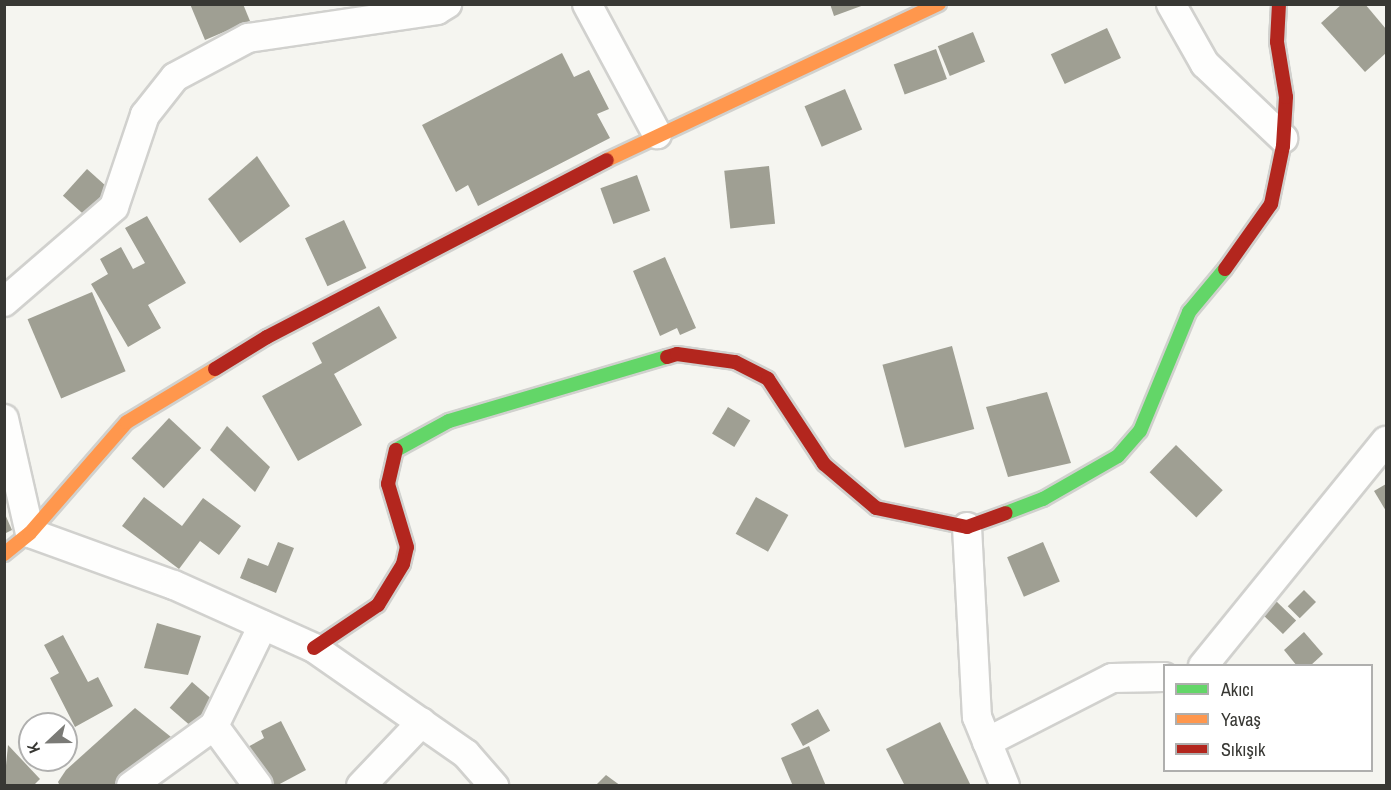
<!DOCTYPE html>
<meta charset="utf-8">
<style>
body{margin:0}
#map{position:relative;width:1391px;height:790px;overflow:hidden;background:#f5f5f0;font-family:"Archivo Narrow",sans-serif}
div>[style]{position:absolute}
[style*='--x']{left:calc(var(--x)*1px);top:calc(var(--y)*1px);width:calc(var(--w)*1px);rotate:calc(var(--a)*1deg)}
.building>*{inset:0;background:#9f9f93;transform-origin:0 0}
.roads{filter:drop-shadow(2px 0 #d1d1ce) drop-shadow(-2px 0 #d1d1ce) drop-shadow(0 2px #d1d1ce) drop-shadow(0 -2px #d1d1ce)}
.street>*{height:28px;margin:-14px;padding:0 14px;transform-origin:14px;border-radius:14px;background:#fefefd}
.fast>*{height:14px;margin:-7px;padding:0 7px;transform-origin:7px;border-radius:7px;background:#63d668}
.slow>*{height:14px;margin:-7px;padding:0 7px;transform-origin:7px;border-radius:7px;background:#ff974d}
.jam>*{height:14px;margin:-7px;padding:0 7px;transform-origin:7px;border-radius:7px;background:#b3261e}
span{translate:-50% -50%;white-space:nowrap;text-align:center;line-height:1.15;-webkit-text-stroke:6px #fff;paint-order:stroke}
.frame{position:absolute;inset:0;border:6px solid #383834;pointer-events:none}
.legend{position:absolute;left:1163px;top:664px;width:210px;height:108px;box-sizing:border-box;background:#fff;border:2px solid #afafae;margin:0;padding:8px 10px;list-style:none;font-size:18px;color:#383834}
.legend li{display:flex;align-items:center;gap:12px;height:30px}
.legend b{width:30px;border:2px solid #afafae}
.north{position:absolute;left:18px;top:712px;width:60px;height:60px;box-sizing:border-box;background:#fff;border:2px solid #afafae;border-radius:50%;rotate:248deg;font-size:16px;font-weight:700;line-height:24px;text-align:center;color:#383834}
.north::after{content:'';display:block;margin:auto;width:21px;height:27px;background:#7a7a76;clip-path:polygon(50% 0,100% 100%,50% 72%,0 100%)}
</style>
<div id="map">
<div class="building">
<i style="clip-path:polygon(190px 4px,243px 4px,250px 21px,205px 40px)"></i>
<i style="clip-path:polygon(830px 4px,864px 4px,864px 5px,834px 16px)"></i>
<i style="clip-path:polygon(1342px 4px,1365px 4px,1386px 29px,1386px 53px,1365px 72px,1321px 23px)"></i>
<i style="left:1107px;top:28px;width:33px;height:62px;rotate:65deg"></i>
<i style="left:973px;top:32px;width:32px;height:38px;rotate:68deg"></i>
<i style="left:936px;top:49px;width:32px;height:45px;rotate:70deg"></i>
<i style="clip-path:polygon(562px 53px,574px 77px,589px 70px,609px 109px,597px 114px,610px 138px,478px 206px,468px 185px,456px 192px,422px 125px)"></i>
<i style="left:845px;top:89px;width:44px;height:44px;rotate:67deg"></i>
<i style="clip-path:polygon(257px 156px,290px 206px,240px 243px,208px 199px)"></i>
<i style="left:769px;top:166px;width:58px;height:45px;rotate:84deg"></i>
<i style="left:87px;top:169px;width:36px;height:36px;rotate:42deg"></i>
<i style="left:637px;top:175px;width:38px;height:39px;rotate:70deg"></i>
<i style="clip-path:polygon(147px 216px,186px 283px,148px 305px,161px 328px,128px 347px,91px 284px,108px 274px,100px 259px,121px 247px,133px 269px,145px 263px,125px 228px)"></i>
<i style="left:344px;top:220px;width:53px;height:43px;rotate:65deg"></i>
<i style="clip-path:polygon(665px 257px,696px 328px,680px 335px,677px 328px,660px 336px,633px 271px)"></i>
<i style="left:92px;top:292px;width:86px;height:70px;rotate:67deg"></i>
<i style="clip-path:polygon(379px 306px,397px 338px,334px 374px,362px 425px,298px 461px,262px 396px,322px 363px,312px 343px)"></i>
<i style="left:952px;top:346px;width:86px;height:72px;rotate:75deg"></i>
<i style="clip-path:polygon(1047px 392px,1071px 463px,1008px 477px,986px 407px)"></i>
<i style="left:728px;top:407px;width:26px;height:31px;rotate:31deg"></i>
<i style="left:169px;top:418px;width:44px;height:55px;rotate:43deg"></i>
<i style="clip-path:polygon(227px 426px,270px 467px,255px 492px,210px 450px)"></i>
<i style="left:1176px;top:445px;width:65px;height:38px;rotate:44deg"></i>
<i style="clip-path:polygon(1386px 484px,1386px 511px,1374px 491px)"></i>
<i style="clip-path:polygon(144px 497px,182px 526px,203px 498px,241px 526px,219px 555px,200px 541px,179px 569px,122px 526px)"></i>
<i style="left:756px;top:497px;width:37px;height:42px;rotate:29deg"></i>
<i style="clip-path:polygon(4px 512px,12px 530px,4px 534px)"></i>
<i style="clip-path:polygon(278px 542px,294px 548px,276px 593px,240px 578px,248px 558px,268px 566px)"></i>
<i style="left:1043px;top:542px;width:43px;height:39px;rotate:67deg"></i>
<i style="left:1304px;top:590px;width:17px;height:23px;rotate:45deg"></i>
<i style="left:1276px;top:601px;width:28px;height:19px;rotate:44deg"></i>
<i style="clip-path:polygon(157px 623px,201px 636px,188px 675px,144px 668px)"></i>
<i style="clip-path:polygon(1304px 632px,1323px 654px,1310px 666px,1297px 666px,1284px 650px)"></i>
<i style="clip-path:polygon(63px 635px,88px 682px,98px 677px,113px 706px,75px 727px,50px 678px,59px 673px,44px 645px)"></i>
<i style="left:192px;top:682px;width:29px;height:34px;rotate:41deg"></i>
<i style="clip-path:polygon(135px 708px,176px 741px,116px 786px,60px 786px,58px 782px,66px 770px)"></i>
<i style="left:818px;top:709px;width:25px;height:31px;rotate:61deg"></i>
<i style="clip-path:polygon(281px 721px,306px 770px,276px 786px,263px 786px,244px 749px,264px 738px,261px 731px)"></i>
<i style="clip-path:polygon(940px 722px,971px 786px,905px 786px,886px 749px)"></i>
<i style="clip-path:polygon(8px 745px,40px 779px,33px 786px,4px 786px)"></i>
<i style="clip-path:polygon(809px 746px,826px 786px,793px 786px,781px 758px)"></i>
<i style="clip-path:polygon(606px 775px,621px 786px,595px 786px)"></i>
</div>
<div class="roads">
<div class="street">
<i style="--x:587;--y:4;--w:148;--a:61.7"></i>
<i style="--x:1171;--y:4;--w:69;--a:60.5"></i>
<i style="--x:1205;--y:64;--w:108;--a:43.5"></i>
<i style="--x:4;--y:302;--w:145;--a:-40.8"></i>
<i style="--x:114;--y:207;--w:97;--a:-71.4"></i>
<i style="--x:145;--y:115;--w:48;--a:-51.7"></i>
<i style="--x:175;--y:77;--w:83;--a:-28.1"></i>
<i style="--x:248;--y:38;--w:191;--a:-8.4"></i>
<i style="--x:437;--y:10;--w:12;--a:-31"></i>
<i style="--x:4;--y:419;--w:117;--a:77.2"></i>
<i style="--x:30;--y:533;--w:153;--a:19.9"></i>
<i style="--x:174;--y:585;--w:154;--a:24.2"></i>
<i style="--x:314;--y:648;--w:185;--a:34.9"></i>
<i style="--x:466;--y:754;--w:43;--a:48.8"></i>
<i style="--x:967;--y:527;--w:190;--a:87"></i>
<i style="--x:977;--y:717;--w:74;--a:67.9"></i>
<i style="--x:1203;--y:666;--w:290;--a:-50.9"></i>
<i style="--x:214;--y:726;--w:74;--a:53.7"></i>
<i style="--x:987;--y:742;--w:140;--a:-27.1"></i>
<i style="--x:1112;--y:678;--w:52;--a:-1.1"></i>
<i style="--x:131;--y:786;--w:102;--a:-35.9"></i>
<i style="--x:214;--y:726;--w:112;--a:-64.1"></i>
<i style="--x:361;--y:786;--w:88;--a:-46.4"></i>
</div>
<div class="fast">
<i style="--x:396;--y:450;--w:60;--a:-28.7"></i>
<i style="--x:449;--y:421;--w:227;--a:-16.4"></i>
<i style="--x:1006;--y:513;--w:40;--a:-21"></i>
<i style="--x:1043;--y:499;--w:86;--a:-29.8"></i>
<i style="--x:1118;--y:456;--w:33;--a:-49"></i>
<i style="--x:1140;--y:431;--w:129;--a:-67.6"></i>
<i style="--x:1189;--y:312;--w:56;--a:-50.1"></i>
</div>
<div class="slow">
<i style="--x:607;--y:160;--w:367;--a:-25.2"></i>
<i style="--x:4;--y:554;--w:33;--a:-39"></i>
<i style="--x:30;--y:533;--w:147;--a:-48.9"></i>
<i style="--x:127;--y:422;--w:103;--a:-31.1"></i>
</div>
<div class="jam">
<i style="--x:1225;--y:269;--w:80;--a:-54.7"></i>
<i style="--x:1271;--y:204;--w:59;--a:-78.3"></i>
<i style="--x:1283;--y:146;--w:49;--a:-86.5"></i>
<i style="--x:1286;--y:97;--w:56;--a:-99.3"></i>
<i style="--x:1277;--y:42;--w:38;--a:-87"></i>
<i style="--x:667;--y:357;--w:10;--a:-17"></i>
<i style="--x:677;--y:354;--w:59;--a:7.9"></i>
<i style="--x:735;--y:362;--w:37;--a:27"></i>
<i style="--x:768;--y:379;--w:102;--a:56.6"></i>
<i style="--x:824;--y:464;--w:68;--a:40.2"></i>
<i style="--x:876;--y:508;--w:93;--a:11.8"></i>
<i style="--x:967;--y:527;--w:41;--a:-19.7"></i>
<i style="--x:215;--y:369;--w:61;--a:-31.6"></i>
<i style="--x:267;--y:337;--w:383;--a:-27.5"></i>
<i style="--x:314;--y:648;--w:77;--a:-33.9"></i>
<i style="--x:378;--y:605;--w:48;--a:-58.6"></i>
<i style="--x:403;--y:564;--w:17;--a:-77"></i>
<i style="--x:407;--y:547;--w:66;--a:-106.8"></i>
<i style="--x:388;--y:484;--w:35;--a:-77"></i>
</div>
</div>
<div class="frame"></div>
<ul class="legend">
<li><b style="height:8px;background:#63d668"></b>Akıcı</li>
<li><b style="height:8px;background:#ff974d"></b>Yavaş</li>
<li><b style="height:8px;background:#b3261e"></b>Sıkışık</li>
</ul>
<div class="north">K</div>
</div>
